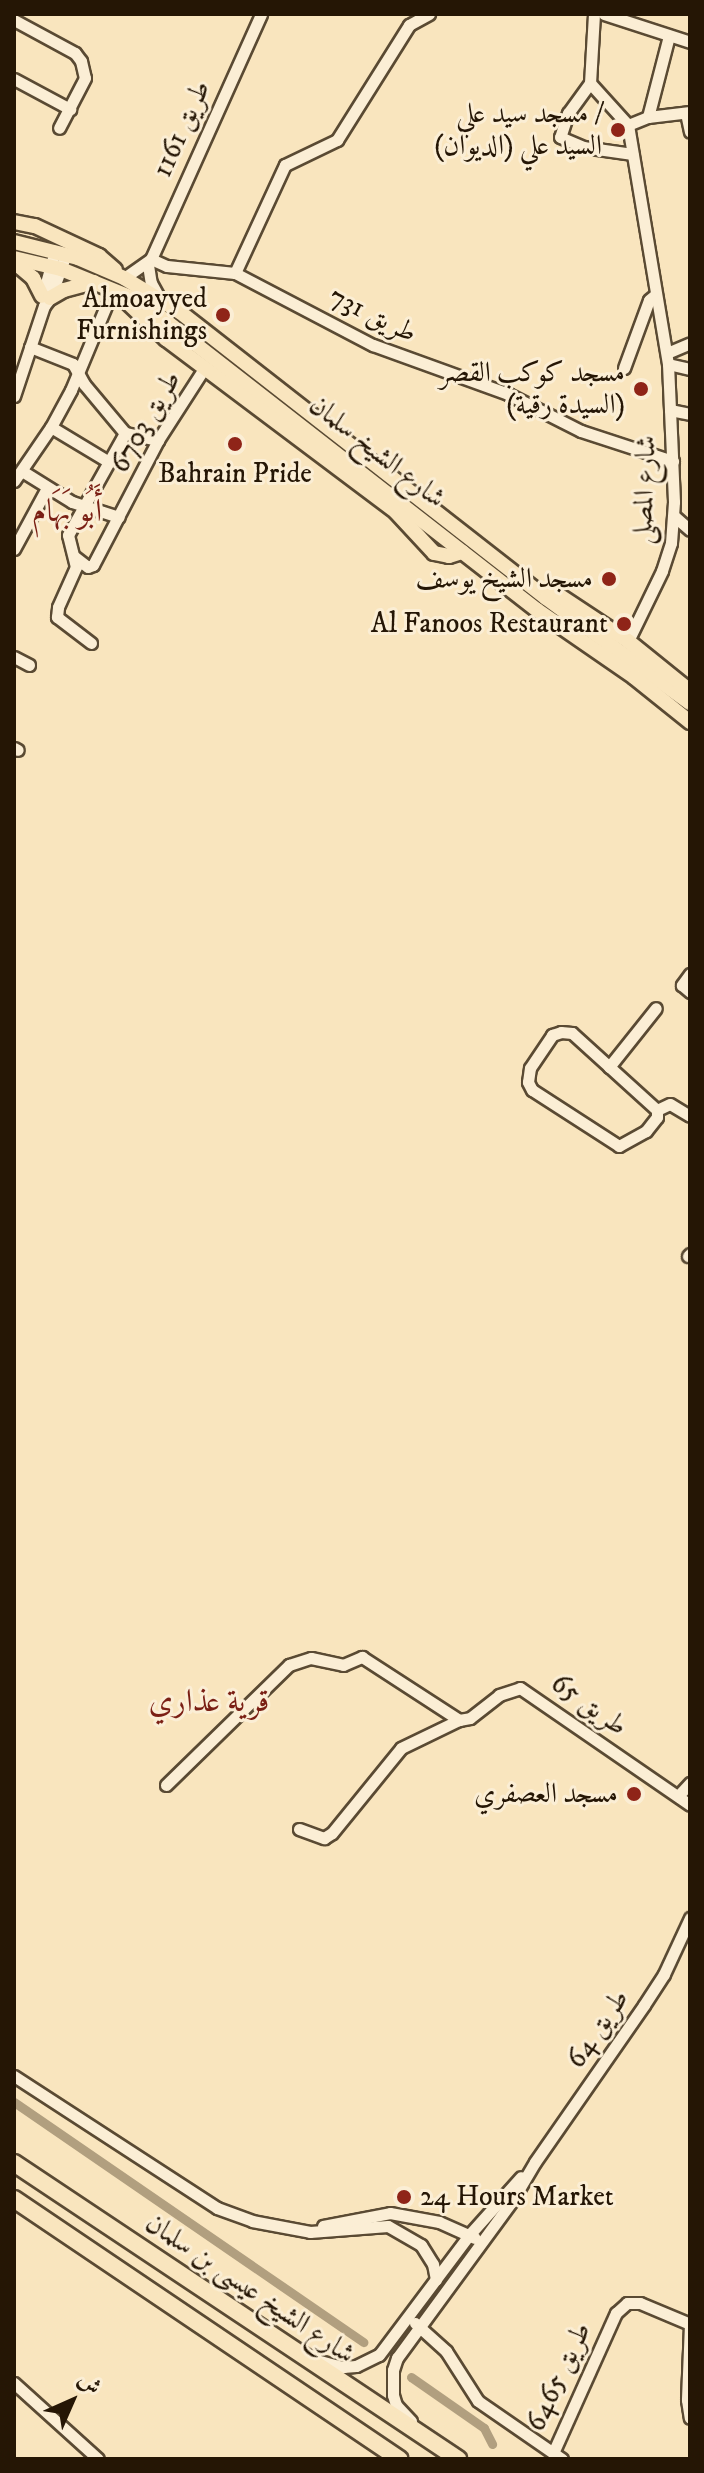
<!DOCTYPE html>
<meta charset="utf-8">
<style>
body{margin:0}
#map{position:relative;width:704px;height:2473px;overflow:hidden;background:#f9e5be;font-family:"IM FELL DW Pica",Amiri,serif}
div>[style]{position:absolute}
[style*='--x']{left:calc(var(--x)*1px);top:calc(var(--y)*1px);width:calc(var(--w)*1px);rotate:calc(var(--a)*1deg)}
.canal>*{height:9px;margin:-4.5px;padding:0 4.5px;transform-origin:4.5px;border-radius:4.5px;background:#b19f7f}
.roads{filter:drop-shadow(2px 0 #5a4a33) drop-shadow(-2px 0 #5a4a33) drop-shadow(0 2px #5a4a33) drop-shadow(0 -2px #5a4a33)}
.minor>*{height:11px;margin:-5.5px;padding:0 5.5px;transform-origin:5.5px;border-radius:5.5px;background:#fbeed5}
.major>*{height:14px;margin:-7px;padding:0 7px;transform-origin:7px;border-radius:7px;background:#f9e5be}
.highway>*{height:16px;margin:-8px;padding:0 8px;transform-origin:8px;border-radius:8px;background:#f9e5be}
.dots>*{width:22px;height:22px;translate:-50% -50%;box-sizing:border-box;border:4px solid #fbeed5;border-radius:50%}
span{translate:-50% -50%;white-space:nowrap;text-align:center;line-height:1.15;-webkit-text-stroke:6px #fbeed5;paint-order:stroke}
.poi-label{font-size:28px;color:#251605}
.right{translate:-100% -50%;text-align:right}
.left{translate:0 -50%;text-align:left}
.street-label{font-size:28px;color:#251605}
.quarter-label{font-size:32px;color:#7a1f14}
.frame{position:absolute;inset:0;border:16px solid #251605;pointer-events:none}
.north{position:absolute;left:32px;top:2361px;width:80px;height:80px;-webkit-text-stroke:6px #fbeed5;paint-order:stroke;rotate:45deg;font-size:22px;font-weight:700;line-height:32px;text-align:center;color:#251605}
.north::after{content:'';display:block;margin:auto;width:28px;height:36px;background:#251605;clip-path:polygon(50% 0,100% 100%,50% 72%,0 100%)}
</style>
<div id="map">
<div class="canal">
<i style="--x:14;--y:2102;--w:424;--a:34.5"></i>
<i style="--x:411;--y:2377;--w:89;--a:34.9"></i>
<i style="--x:484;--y:2428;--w:18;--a:63"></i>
</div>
<div class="roads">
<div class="minor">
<i style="--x:594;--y:14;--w:69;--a:93.3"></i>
<i style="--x:590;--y:83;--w:57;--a:47.9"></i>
<i style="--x:628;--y:125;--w:242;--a:80.5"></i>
<i style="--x:668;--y:364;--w:138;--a:87.5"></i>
<i style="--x:674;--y:502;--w:41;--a:94.2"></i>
<i style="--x:671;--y:543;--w:29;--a:108"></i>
<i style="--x:662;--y:571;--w:78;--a:115.9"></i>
<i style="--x:604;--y:14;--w:90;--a:18"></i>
<i style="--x:14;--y:20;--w:69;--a:28.4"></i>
<i style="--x:75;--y:53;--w:10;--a:53"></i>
<i style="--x:81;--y:61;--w:17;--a:77"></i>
<i style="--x:85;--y:78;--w:56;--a:117.5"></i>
<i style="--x:14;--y:79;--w:64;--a:28.2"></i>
<i style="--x:590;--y:83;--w:37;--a:126"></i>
<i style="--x:568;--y:113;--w:25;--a:108"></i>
<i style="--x:560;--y:137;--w:25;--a:23"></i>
<i style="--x:583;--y:147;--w:50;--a:8"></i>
<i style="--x:686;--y:113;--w:19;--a:78"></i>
<i style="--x:648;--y:117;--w:84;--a:-75.5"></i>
<i style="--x:628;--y:125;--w:22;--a:-22"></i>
<i style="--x:648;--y:117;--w:42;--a:-6.8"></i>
<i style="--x:151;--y:259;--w:17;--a:24"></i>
<i style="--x:167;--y:266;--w:68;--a:5.9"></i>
<i style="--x:235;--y:273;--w:119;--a:-65.2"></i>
<i style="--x:285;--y:165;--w:58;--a:-25.7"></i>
<i style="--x:337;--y:140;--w:136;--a:-57.9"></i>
<i style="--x:409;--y:25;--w:23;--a:-29"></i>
<i style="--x:148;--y:265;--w:18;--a:81"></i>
<i style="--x:151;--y:283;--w:18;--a:61"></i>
<i style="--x:235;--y:273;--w:156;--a:27.6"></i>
<i style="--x:373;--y:345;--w:144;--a:19.9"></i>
<i style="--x:508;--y:394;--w:82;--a:26.9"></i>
<i style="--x:581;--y:431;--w:97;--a:18.1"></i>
<i style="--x:124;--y:278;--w:33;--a:-35"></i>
<i style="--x:151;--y:259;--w:269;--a:-65.8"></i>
<i style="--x:42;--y:297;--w:48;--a:-74.2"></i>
<i style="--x:30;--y:347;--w:46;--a:21.6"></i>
<i style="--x:73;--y:364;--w:23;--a:61"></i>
<i style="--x:84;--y:384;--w:64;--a:50.1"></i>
<i style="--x:125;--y:433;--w:34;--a:12"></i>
<i style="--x:667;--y:353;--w:25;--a:-23"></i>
<i style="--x:668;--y:364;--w:23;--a:13"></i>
<i style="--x:624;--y:368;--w:72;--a:-69.8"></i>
<i style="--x:649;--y:300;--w:8;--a:-40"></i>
<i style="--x:14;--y:396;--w:95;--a:-71.6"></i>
<i style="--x:44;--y:306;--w:10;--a:-53"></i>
<i style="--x:50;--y:298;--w:47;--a:-70"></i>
<i style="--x:670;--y:410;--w:20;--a:11"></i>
<i style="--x:51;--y:427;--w:68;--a:31.1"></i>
<i style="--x:22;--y:471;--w:59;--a:31.8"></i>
<i style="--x:72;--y:502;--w:49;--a:17.7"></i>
<i style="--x:14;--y:481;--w:65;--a:-55.6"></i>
<i style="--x:51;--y:427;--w:42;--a:-61.6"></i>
<i style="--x:71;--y:390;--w:91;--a:-67.4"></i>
<i style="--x:674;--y:516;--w:21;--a:41"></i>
<i style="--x:14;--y:549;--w:69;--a:-61.6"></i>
<i style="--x:75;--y:557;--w:16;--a:38"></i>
<i style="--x:88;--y:567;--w:5;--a:-22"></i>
<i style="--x:93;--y:565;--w:141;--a:-62.5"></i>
<i style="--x:158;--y:440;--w:87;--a:-57.2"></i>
<i style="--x:91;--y:643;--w:43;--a:-142.6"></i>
<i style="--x:57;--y:617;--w:10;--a:-84"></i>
<i style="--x:58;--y:607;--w:44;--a:-65.8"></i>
<i style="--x:76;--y:567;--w:33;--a:-104"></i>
<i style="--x:68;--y:535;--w:117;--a:-60.8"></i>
<i style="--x:14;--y:657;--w:17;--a:28"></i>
<i style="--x:14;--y:748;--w:4;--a:27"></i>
<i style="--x:690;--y:974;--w:14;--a:126"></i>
<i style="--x:682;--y:985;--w:11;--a:41"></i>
<i style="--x:561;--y:1032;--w:11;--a:5"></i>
<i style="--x:572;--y:1033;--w:115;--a:42.2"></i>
<i style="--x:657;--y:1110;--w:7;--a:90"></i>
<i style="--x:657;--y:1117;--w:18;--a:128"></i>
<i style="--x:646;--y:1131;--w:31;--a:151"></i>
<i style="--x:619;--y:1146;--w:103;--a:-147.2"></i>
<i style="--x:532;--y:1090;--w:9;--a:-117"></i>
<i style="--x:528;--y:1082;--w:14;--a:-82"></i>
<i style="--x:530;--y:1068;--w:40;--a:-56"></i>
<i style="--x:552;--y:1035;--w:9;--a:-18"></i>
<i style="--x:609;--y:1067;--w:75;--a:-51.5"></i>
<i style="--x:657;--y:1110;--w:14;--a:-25"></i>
<i style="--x:670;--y:1104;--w:23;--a:31"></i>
<i style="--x:688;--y:1256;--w:3;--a:-45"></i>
<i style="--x:166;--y:1785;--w:172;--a:-44.3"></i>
<i style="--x:289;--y:1665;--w:23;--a:-18"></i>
<i style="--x:311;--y:1658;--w:33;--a:12"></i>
<i style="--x:343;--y:1665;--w:21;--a:-23"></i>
<i style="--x:362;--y:1657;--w:116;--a:33"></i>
<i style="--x:459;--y:1720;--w:11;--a:-10"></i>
<i style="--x:470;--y:1718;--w:37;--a:-38"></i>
<i style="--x:499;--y:1695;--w:22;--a:-18"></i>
<i style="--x:520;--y:1688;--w:206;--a:34.5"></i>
<i style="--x:678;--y:1796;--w:18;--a:-47"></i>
<i style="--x:299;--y:1829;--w:27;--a:20"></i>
<i style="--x:324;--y:1838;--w:9;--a:-32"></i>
<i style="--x:332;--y:1833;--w:109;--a:-50.9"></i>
<i style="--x:401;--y:1748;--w:64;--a:-25.8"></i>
<i style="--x:14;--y:2076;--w:242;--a:33"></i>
<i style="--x:217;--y:2208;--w:37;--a:20"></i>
<i style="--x:252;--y:2221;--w:59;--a:10.7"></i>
<i style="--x:310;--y:2232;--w:78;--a:-4.4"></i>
<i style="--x:388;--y:2226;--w:38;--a:30"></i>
<i style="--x:421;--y:2245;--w:22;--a:58"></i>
<i style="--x:433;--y:2264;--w:16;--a:79"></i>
<i style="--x:323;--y:2226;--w:68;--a:-11"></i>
<i style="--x:390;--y:2213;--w:50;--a:10.4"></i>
<i style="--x:439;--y:2222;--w:39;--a:24"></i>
<i style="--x:415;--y:2323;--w:42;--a:42.1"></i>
<i style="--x:446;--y:2351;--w:59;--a:57.4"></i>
<i style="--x:478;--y:2401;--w:102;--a:34.6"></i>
<i style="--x:320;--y:2361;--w:24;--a:15"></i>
<i style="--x:343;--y:2367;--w:13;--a:-4"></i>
<i style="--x:356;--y:2366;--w:25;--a:-26"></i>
<i style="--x:379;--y:2355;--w:151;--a:-53.1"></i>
<i style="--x:470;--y:2234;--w:76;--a:-48.2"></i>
<i style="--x:14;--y:2383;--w:113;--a:42.1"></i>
<i style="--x:411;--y:2421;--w:22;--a:-133"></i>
<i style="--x:396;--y:2405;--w:10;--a:-107"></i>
<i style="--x:393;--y:2395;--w:25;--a:-90"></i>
<i style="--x:393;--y:2370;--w:13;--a:-72"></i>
<i style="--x:397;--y:2358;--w:195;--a:-53.8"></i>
<i style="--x:512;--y:2201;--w:45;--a:-59.5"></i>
<i style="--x:535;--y:2162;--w:191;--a:-55.2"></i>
<i style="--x:644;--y:2005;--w:37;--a:-57"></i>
<i style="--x:664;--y:1974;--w:62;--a:-65.1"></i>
<i style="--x:553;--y:2453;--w:154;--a:-65.8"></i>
<i style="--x:616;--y:2313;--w:15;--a:-42"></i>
<i style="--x:627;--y:2303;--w:13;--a:0"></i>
<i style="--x:640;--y:2303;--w:54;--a:22.8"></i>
<i style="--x:690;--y:2324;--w:76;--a:92.3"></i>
<i style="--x:687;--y:2400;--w:18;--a:81"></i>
</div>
<div class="major">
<i style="--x:14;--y:222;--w:21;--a:11"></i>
<i style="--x:35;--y:226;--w:71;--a:25.1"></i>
<i style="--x:99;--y:256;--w:21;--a:41"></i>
<i style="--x:14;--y:242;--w:66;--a:14"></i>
<i style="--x:78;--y:258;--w:50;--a:23.5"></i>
<i style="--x:124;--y:278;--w:66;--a:31.3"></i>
<i style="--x:180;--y:312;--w:464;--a:38"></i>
<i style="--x:546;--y:598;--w:178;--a:36.1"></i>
<i style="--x:14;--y:258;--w:48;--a:13.2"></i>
<i style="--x:61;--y:269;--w:77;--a:22.2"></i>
<i style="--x:132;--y:298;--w:25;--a:32"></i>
<i style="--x:153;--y:311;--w:487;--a:37.9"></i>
<i style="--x:537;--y:610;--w:118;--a:34.6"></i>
<i style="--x:634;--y:677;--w:72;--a:38.8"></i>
<i style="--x:14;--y:262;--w:25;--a:40"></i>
<i style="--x:33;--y:278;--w:20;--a:63"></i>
<i style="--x:50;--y:298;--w:16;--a:-30"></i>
<i style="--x:64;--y:290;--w:31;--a:-15"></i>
<i style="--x:127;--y:302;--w:54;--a:43.5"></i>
<i style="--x:166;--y:339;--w:288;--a:36.9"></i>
<i style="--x:396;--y:512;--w:56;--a:47.2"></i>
<i style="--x:434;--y:553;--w:15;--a:11"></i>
<i style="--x:449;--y:556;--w:14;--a:-17"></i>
<i style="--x:551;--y:590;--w:92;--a:33.5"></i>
<i style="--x:628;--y:641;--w:80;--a:38.9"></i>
</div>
<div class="highway">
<i style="--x:14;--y:2163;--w:534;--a:33.69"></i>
<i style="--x:14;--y:2199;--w:465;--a:34"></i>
</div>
</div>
<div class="dots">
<i style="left:618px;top:130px;background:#8f2418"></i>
<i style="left:223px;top:315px;background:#8f2418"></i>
<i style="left:641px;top:389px;background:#8f2418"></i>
<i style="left:235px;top:444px;background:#8f2418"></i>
<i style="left:609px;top:579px;background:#8f2418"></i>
<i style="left:624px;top:624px;background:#8f2418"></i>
<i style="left:634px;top:1794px;background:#8f2418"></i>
<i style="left:404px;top:2197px;background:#8f2418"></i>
</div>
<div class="poi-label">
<span class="right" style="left:602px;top:130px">مسجد سيد علي /<br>السيد علي (الديوان)</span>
<span class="right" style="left:207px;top:315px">Almoayyed<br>Furnishings</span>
<span class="right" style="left:625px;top:389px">مسجد كوكب القصر<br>(السيدة رقية)</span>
<span style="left:235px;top:474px">Bahrain Pride</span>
<span class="right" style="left:593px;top:579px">مسجد الشيخ يوسف</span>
<span class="right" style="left:608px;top:624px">Al Fanoos Restaurant</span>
<span class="right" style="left:618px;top:1794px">مسجد العصفري</span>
<span class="left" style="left:420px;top:2197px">24 Hours Market</span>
</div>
<div class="street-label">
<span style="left:182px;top:129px;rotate:-66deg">طريق 1161</span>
<span style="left:373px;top:315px;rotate:26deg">طريق 731</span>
<span style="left:146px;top:422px;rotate:-60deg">طريق 6703</span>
<span style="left:377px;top:452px;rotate:38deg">شارع الشيخ سلمان</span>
<span style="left:645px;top:490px;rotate:-88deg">شارع المصلى</span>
<span style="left:589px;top:1705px;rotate:35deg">طريق 65</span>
<span style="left:598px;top:2029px;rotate:-56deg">طريق 64</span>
<span style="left:250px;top:2289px;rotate:34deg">شارع الشيخ عيسى بن سلمان</span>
<span style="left:559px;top:2377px;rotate:-65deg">طريق 6465</span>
</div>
<div class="quarter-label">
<span style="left:67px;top:512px">أَبُو بَهَام</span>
<span style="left:209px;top:1702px">قرية عذاري</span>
</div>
<div class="frame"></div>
<div class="north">ش</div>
</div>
